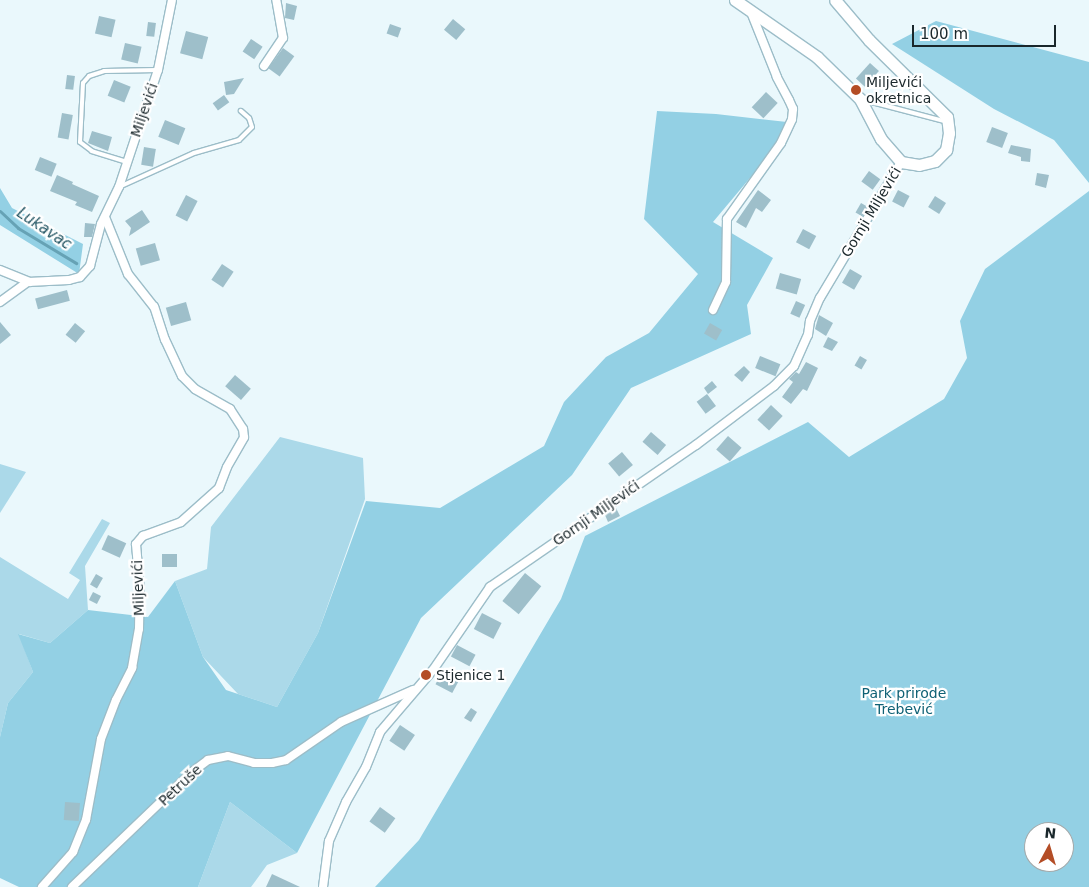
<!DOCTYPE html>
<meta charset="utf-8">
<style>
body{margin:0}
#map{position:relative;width:1089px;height:887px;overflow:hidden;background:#eaf8fc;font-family:"DejaVu Sans",sans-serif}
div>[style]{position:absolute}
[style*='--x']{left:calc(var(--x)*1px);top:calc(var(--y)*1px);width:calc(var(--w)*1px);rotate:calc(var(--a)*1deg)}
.green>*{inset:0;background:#abd9e9}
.forest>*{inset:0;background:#93d0e4}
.stream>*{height:3px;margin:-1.5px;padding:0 1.5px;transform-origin:1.5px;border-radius:1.5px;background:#66a2b5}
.building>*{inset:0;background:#9ebfca;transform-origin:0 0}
.roads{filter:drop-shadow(1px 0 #9cbdc8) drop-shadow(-1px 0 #9cbdc8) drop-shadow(0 1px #9cbdc8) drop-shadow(0 -1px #9cbdc8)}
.lane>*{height:4px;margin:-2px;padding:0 2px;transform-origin:2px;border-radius:2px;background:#fff}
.street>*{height:8px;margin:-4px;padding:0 4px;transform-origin:4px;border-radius:4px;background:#fff}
.secondary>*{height:11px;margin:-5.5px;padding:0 5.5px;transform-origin:5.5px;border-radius:5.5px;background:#fff}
.dots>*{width:14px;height:14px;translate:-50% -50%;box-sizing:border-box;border:2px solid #fff;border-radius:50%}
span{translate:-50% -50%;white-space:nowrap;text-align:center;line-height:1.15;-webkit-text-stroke:4.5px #fff;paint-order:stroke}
.poi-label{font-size:14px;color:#1a272b}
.left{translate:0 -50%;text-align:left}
.street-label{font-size:14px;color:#1a272b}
.park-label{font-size:14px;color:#0f6175}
.water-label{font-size:15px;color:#205361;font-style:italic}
.north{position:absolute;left:1024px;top:822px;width:50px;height:50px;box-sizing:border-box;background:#fff;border:1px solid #a3a9aa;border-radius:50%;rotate:6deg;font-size:14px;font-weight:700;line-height:20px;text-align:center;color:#1a272b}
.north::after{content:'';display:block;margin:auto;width:18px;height:22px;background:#b44d26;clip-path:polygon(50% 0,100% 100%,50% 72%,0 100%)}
.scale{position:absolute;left:912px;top:25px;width:144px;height:22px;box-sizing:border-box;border:2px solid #1a272b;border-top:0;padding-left:6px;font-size:15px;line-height:18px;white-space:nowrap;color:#1a272b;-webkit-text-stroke:4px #fff;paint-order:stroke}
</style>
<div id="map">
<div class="green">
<i style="clip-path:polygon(280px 437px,363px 458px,365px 499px,318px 633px,277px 707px,238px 694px,203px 657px,175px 581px,207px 569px,211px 527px)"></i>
<i style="clip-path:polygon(0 464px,26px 472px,0 513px)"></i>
<i style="clip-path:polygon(102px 519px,110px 523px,85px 566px,88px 610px,50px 643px,19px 634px,33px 672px,8px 703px,0 737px,0 557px,68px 599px,80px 580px,69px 573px)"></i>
<i style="clip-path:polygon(230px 802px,297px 853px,267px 865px,251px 887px,198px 887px)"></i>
</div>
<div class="forest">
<i style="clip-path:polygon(936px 21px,1089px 62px,1089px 183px,1054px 140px,994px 109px,892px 44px)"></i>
<i style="clip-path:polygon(657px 111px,716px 114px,796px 123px,713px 222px,773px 258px,747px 305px,751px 334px,631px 388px,572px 475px,421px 618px,297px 853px,230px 802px,198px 887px,19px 887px,0 878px,0 737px,8px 703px,33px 672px,18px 634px,50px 643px,88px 610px,148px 617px,175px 581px,203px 657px,226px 690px,277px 707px,318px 633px,366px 501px,440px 508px,544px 446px,564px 402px,606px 357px,649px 333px,698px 274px,644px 219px)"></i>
<i style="clip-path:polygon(0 188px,12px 208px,83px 244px,79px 274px,0 225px)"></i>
<i style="clip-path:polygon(evenodd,1089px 191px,1089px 887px,375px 887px,419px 840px,561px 599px,585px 536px,808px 422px,849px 457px,944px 399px,967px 358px,960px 321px,985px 269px,1089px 191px,1034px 832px,1064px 832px,1064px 862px,1034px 862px,1034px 832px)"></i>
</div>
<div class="stream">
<i style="--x:0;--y:211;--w:25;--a:43"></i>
<i style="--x:18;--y:228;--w:68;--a:31.1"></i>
</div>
<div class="building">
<i style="clip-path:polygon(286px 3px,297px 6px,294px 20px,285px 18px)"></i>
<i style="left:99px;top:16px;width:17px;height:18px;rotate:13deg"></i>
<i style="left:453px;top:19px;width:16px;height:14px;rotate:40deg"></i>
<i style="left:148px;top:22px;width:8px;height:14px;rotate:7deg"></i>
<i style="left:390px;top:24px;width:12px;height:10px;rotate:20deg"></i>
<i style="left:186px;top:31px;width:23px;height:23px;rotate:15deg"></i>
<i style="left:251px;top:39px;width:14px;height:15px;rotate:34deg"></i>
<i style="left:125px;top:43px;width:17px;height:17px;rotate:13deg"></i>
<i style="left:283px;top:48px;width:14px;height:25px;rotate:36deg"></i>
<i style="left:870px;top:63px;width:12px;height:21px;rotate:42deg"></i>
<i style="left:67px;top:75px;width:8px;height:14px;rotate:7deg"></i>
<i style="clip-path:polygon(244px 78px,234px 94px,226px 95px,224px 82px)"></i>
<i style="left:114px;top:80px;width:18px;height:17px;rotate:22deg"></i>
<i style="left:766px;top:92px;width:16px;height:21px;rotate:43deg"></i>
<i style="left:224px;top:95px;width:9px;height:14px;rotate:54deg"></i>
<i style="left:62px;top:113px;width:11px;height:25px;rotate:10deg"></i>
<i style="left:165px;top:120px;width:22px;height:18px;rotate:22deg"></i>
<i style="left:992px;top:127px;width:17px;height:16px;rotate:21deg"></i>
<i style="clip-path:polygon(92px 131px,112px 137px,108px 151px,88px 143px)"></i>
<i style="clip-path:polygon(1011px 145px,1031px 149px,1030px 162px,1021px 161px,1021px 157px,1008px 153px)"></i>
<i style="left:144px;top:147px;width:12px;height:18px;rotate:9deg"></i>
<i style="left:40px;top:157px;width:18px;height:14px;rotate:22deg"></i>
<i style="left:869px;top:171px;width:14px;height:13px;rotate:36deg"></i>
<i style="clip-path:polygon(1037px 173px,1049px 175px,1046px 188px,1035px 185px)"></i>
<i style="clip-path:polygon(57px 175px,73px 182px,72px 184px,99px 196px,92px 212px,75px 205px,77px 202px,50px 191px)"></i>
<i style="clip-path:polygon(758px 190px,771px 200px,762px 212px,756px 208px,746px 228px,736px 222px)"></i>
<i style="left:898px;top:190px;width:13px;height:13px;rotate:27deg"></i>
<i style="left:186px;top:195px;width:13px;height:23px;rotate:27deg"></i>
<i style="left:935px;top:196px;width:13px;height:13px;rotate:32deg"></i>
<i style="left:861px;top:203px;width:8px;height:11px;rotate:30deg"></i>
<i style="clip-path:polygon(142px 210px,150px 222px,129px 236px,131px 228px,125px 221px)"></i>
<i style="clip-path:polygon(85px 223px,95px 224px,92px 237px,84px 237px)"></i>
<i style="left:803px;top:229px;width:15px;height:15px;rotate:28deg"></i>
<i style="left:155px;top:243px;width:18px;height:20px;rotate:74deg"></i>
<i style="left:222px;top:264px;width:14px;height:19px;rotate:34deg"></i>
<i style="left:850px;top:269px;width:14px;height:16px;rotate:30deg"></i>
<i style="left:780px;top:273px;width:22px;height:16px;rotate:16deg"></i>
<i style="left:67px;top:290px;width:11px;height:33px;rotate:75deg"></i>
<i style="left:796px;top:301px;width:10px;height:14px;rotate:24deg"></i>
<i style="left:186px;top:302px;width:19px;height:21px;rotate:74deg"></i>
<i style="clip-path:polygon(819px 315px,833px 323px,826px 336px,815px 329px)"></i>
<i style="clip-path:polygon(0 322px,11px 335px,0 344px)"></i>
<i style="left:75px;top:323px;width:13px;height:15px;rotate:39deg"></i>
<i style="left:710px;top:323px;width:14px;height:12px;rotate:30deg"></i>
<i style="clip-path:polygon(828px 337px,838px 342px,832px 351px,823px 347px)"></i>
<i style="left:760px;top:356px;width:22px;height:13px;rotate:22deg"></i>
<i style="left:860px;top:356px;width:8px;height:11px;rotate:30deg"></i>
<i style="clip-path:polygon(806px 362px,818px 368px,807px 391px,803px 389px,791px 404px,782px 397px,793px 382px,789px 379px,796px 372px,799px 374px)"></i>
<i style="clip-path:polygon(744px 366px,750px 372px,742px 382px,734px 375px)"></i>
<i style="left:235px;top:375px;width:21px;height:15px;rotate:41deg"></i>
<i style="clip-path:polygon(712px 381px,717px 387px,708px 394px,704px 388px)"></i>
<i style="left:707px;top:394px;width:15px;height:13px;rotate:53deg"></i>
<i style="left:771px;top:405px;width:16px;height:20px;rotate:43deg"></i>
<i style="left:651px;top:432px;width:20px;height:13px;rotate:41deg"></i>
<i style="left:728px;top:436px;width:18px;height:18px;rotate:41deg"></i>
<i style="left:622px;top:452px;width:17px;height:18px;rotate:50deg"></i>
<i style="clip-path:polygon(616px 508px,620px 516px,608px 522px,605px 515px)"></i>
<i style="left:108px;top:535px;width:20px;height:16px;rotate:24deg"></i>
<i style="left:162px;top:554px;width:15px;height:13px"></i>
<i style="left:525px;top:573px;width:21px;height:36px;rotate:39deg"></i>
<i style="left:96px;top:574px;width:8px;height:12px;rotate:30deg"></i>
<i style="left:93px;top:592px;width:9px;height:9px;rotate:27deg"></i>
<i style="left:482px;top:613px;width:22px;height:18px;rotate:27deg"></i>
<i style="left:457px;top:645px;width:21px;height:13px;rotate:28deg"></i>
<i style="left:443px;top:670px;width:19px;height:16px;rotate:28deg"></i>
<i style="clip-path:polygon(471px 708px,477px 712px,471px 722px,464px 718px)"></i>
<i style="left:400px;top:725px;width:18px;height:19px;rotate:34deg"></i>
<i style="left:65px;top:802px;width:15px;height:18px;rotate:4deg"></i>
<i style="left:380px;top:807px;width:19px;height:18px;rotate:36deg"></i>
<i style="clip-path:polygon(272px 874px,300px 887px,266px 887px)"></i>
</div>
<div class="roads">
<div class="lane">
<i style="--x:864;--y:100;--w:83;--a:14.7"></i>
<i style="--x:127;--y:162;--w:37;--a:-163"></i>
<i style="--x:92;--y:151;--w:15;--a:-143"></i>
<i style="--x:80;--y:142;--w:59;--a:-87.1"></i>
<i style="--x:83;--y:83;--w:9;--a:-49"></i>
<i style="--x:89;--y:76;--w:16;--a:-18"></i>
<i style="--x:104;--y:71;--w:54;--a:-1.1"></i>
<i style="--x:119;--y:187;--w:82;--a:-24.4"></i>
<i style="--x:194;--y:153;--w:47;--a:-16.1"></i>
<i style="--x:239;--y:140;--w:18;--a:-45"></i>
<i style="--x:252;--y:127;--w:9;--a:-108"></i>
<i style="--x:249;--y:118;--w:11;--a:-139"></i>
</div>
<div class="street">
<i style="--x:264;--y:66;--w:34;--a:-56"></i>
<i style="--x:283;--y:38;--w:39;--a:-100"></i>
<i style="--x:0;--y:270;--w:32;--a:22"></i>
<i style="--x:0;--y:302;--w:34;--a:-36"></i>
<i style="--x:28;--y:282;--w:41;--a:-2.8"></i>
<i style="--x:69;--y:280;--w:11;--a:-15"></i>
<i style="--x:80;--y:277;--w:15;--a:-48"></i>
<i style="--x:90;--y:266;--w:43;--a:-75.3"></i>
<i style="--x:101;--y:224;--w:41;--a:-64.1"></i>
<i style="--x:119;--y:187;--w:123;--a:-71.6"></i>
<i style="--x:158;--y:70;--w:71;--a:-78.7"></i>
<i style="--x:713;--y:310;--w:31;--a:-65"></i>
<i style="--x:726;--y:282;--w:63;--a:-89.1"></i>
<i style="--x:727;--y:219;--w:93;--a:-54.6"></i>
<i style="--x:781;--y:143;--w:26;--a:-65"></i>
<i style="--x:792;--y:119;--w:10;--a:-84"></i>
<i style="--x:793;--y:109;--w:10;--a:-114"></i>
<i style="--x:789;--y:100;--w:26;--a:-118"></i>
<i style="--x:777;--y:77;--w:70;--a:-111.8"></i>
<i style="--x:42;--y:887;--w:47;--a:-48.5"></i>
<i style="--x:73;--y:852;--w:35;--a:-68"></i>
<i style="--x:86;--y:820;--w:82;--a:-79.5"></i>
<i style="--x:101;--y:739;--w:42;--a:-69"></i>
<i style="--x:116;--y:700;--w:36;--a:-63"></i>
<i style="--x:132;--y:668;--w:40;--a:-80"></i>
<i style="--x:139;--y:629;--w:39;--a:-89"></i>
<i style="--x:140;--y:590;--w:46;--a:-95"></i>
<i style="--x:136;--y:544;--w:11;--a:-49"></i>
<i style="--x:143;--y:536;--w:40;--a:-20.2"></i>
<i style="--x:181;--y:522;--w:51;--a:-41.8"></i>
<i style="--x:219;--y:488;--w:22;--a:-69"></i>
<i style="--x:227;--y:467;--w:34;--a:-60"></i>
<i style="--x:244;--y:437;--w:8;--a:-97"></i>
<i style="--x:243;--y:429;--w:24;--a:-123"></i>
<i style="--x:230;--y:409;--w:40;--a:-150.3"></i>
<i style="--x:195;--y:389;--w:18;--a:-135"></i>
<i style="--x:182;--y:376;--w:40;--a:-115"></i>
<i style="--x:165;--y:340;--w:35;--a:-108"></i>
<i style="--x:154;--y:307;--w:42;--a:-128.2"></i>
<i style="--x:128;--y:274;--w:61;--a:-112"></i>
<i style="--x:72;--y:887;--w:166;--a:-43.8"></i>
<i style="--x:192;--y:772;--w:20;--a:-37"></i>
<i style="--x:208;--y:760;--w:20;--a:-11"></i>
<i style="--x:228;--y:756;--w:27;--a:15"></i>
<i style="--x:254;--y:763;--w:18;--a:0"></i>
<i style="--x:272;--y:763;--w:14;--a:-12"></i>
<i style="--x:286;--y:760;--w:67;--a:-34.6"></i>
<i style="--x:341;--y:722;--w:79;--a:-24"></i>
<i style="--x:323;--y:887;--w:46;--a:-82.6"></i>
<i style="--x:329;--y:841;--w:43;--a:-66.4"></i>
<i style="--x:346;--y:802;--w:40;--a:-60.3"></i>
<i style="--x:366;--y:767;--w:38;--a:-68"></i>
<i style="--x:380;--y:732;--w:82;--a:-49.5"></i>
<i style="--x:433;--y:670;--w:101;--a:-55.5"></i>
<i style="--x:490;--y:587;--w:250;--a:-34.6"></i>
<i style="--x:696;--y:445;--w:98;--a:-37.1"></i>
<i style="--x:774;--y:386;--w:28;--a:-45"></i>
<i style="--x:794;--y:366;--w:34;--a:-66"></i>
<i style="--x:808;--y:335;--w:14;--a:-82"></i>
<i style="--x:810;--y:321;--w:25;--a:-67"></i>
<i style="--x:820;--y:298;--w:158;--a:-59.2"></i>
</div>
<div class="secondary">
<i style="--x:735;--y:0;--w:100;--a:34.8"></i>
<i style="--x:817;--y:57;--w:60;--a:44.3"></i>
<i style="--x:860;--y:99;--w:45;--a:62.3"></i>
<i style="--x:881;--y:139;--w:30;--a:49"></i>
<i style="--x:901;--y:162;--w:18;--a:9"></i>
<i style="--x:919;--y:165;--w:16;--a:-14"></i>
<i style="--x:935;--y:161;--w:16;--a:-45"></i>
<i style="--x:946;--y:150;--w:17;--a:-80"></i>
<i style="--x:949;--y:133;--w:16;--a:-97"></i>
<i style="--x:947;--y:117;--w:110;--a:-135.4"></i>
<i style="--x:869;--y:40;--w:52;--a:-130.4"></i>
</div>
</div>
<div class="dots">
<i style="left:856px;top:90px;background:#b44d26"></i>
<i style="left:426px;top:675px;background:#b44d26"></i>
</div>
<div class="poi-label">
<span class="left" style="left:866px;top:90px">Miljevići<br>okretnica</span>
<span class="left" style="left:436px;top:675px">Stjenice 1</span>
</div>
<div class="street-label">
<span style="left:144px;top:110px;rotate:-71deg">Miljevići</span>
<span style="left:871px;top:212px;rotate:-59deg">Gornji Miljevići</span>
<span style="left:596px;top:513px;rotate:-35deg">Gornji Miljevići</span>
<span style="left:138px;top:588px;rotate:-92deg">Miljevići</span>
<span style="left:180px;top:785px;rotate:-43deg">Petruše</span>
</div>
<div class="park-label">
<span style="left:904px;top:701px">Park prirode<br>Trebević</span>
</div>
<div class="water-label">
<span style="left:44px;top:229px;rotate:34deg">Lukavac</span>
</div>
<div class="north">N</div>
<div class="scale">100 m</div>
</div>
